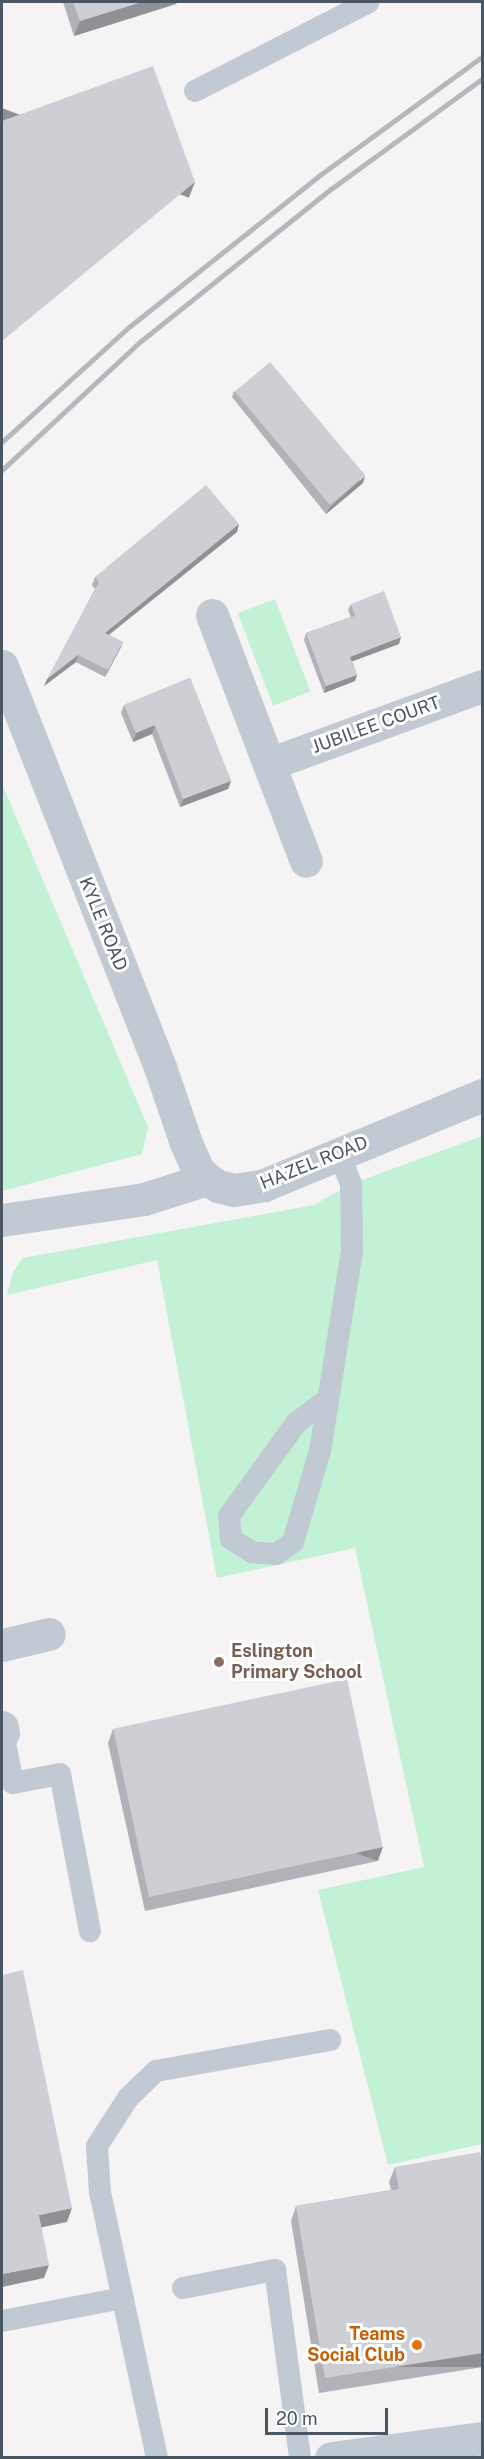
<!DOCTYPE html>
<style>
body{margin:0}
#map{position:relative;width:484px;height:2459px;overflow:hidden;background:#f5f3f3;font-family:"Public Sans",sans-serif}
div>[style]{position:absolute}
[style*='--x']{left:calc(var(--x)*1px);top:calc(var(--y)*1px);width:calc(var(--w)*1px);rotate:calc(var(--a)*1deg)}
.green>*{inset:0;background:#c3f1d5;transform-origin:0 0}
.lane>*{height:22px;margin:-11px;padding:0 11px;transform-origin:11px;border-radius:11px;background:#c1cad2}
.street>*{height:33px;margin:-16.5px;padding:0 16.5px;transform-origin:16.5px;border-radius:16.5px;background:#c1cad2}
.rail>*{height:4.5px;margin:-2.25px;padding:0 2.25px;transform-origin:2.25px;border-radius:2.25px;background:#b5b8bd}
.wall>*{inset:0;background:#b0b2b7}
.shaded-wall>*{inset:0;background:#909195;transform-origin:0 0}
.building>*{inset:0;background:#cdcfd5;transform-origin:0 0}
.dots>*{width:16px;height:16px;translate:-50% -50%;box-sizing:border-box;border:3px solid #fff;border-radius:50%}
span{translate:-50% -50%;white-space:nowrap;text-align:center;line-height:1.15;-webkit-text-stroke:6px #fff;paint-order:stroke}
.street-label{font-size:18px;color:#4a5661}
.education-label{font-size:18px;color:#785e54;font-weight:700}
.left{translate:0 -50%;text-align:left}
.food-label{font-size:18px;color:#c56008;font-weight:700}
.right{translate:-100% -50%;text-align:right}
.frame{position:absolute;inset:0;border:3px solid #4a5661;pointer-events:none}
.scale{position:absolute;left:265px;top:2408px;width:123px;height:27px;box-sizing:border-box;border:3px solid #4a5661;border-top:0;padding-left:8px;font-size:18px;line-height:21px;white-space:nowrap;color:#4a5661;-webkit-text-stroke:4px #fff;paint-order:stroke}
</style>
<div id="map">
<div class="green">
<i style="left:275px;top:599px;width:99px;height:40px;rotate:69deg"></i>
<i style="clip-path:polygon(2px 784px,148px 1127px,142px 1154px,2px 1191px)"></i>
<i style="clip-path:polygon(482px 1136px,482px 2144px,388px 2165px,318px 1890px,424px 1867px,355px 1548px,217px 1578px,157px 1260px,7px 1295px,13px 1272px,23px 1258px,314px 1205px,351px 1184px)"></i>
</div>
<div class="lane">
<i style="--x:195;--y:91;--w:195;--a:-27.1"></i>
<i style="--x:328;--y:1399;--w:39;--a:143"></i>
<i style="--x:297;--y:1422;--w:116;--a:125.9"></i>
<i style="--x:229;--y:1516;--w:23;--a:85"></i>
<i style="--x:231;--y:1539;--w:25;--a:32"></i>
<i style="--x:252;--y:1552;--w:24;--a:5"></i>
<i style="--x:276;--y:1554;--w:21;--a:-35"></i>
<i style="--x:293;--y:1542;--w:95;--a:-73.5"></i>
<i style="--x:320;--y:1451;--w:202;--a:-80.9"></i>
<i style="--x:352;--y:1252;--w:68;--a:-90.8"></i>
<i style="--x:351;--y:1184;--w:33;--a:-111"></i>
<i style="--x:3;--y:1733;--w:51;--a:78.7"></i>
<i style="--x:13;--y:1783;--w:48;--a:-10.8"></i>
<i style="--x:60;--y:1774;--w:160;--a:79.2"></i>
<i style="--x:183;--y:2288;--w:94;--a:-11.1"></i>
<i style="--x:275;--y:2270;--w:190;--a:82.4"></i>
<i style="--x:2;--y:2321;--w:123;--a:-10.8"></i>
<i style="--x:157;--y:2458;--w:271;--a:-102.1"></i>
<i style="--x:100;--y:2193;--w:47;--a:-93.7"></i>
<i style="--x:97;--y:2146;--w:57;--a:-57.1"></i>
<i style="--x:128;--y:2098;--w:39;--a:-44"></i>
<i style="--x:156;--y:2071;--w:177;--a:-10.1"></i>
</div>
<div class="street">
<i style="--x:212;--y:615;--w:263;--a:69.1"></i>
<i style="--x:2;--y:666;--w:434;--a:68.5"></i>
<i style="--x:161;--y:1070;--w:77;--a:71.1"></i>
<i style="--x:186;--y:1143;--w:30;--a:66"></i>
<i style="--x:198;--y:1170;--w:13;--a:45"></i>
<i style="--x:207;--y:1179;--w:13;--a:32"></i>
<i style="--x:218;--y:1186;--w:16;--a:14"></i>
<i style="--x:234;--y:1190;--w:30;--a:-9"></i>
<i style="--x:264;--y:1185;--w:236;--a:-22.4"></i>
<i style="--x:269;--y:764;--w:227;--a:-20.1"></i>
<i style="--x:2;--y:1220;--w:144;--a:-8.4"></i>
<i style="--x:144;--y:1199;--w:66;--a:-17.6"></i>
<i style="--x:2;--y:1645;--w:48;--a:-13.2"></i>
<i style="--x:2;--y:1727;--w:6;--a:81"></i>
<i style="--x:331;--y:2458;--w:152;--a:-7.5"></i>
</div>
<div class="rail">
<i style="--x:2;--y:442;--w:171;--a:-42.2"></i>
<i style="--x:129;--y:327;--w:244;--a:-38.5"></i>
<i style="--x:320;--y:175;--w:200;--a:-36.1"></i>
<i style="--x:2;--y:470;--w:190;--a:-42.9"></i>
<i style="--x:141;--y:341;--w:243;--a:-38.7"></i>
<i style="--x:331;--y:189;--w:187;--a:-36.1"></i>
</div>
<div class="wall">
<i style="clip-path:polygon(63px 2px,177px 2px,176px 4px,74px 36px)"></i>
<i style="clip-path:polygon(234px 391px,363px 483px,326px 514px,232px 397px)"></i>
<i style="clip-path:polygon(239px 524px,237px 532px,109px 635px,123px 642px,120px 649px,105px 677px,76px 662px,44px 686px,95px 589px,92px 585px,95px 577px)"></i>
<i style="clip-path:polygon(351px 604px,399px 644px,352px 661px,357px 675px,355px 681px,324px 693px,304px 640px,306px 633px,351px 617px,348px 610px)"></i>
<i style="clip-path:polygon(190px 678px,231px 781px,228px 789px,180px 807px,152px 734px,133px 742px,121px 713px,124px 705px)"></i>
<i style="clip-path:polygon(113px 1729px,378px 1861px,145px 1911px,108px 1743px)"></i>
<i style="clip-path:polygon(395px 2167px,483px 2170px,483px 2367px,319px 2393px,291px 2221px,296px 2206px,391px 2190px,389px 2182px)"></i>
</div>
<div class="shaded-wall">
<i style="clip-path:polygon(142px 2px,177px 2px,176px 4px,74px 36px,80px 21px)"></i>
<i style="left:195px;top:182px;width:17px;height:250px;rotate:111deg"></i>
<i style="clip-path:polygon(365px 476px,363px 483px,326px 514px,329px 508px)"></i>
<i style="clip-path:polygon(239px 524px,237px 532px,102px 640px,105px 633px)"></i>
<i style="clip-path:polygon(401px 637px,399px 644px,348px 663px,350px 657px)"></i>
<i style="clip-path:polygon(123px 642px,120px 649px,105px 677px,108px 670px)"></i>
<i style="clip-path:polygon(78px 655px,76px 662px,44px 686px,47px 679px)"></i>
<i style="clip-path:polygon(357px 675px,355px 681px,324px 693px,326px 686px)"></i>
<i style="clip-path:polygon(155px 725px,152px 734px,133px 742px,136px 733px)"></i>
<i style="clip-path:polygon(231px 781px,228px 789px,180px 807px,183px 799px)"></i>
<i style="left:383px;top:1847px;width:15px;height:238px;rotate:110deg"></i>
<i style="clip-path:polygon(72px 2208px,67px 2222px,34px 2229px,39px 2215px)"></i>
<i style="clip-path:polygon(49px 2265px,44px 2278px,2px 2287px,2px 2274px)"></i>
<i style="left:483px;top:2353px;width:14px;height:160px;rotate:90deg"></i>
</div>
<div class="building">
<i style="clip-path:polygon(73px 2px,142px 2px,80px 21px)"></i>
<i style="clip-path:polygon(153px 66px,195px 182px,2px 341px,2px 121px)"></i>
<i style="left:270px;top:362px;width:148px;height:46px;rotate:50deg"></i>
<i style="clip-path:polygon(206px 485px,239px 524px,105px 633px,123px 642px,108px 670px,78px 655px,47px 679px,99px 582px,95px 577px)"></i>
<i style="clip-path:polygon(384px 591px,401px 637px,350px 657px,357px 675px,326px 686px,306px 633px,355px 616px,351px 604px)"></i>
<i style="clip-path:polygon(190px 678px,231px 781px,183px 799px,155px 725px,136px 733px,124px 705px)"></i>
<i style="left:347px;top:1679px;width:172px;height:239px;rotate:78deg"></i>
<i style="clip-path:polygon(23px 1970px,72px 2208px,39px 2215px,49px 2265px,2px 2274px,2px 1975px)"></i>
<i style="clip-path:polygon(480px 2152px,483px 2170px,483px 2353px,325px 2378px,296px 2206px,399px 2189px,395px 2167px)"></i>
</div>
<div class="dots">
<i style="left:219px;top:1662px;background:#8d6e63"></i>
<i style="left:417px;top:2345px;background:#e8710a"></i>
</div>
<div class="street-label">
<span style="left:376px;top:725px;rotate:-20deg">JUBILEE COURT</span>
<span style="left:103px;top:924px;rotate:68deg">KYLE ROAD</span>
<span style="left:314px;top:1163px;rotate:-22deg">HAZEL ROAD</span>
</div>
<div class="education-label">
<span class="left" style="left:231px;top:1662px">Eslington<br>Primary School</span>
</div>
<div class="food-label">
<span class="right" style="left:405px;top:2345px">Teams<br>Social Club</span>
</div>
<div class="frame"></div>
<div class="scale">20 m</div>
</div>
